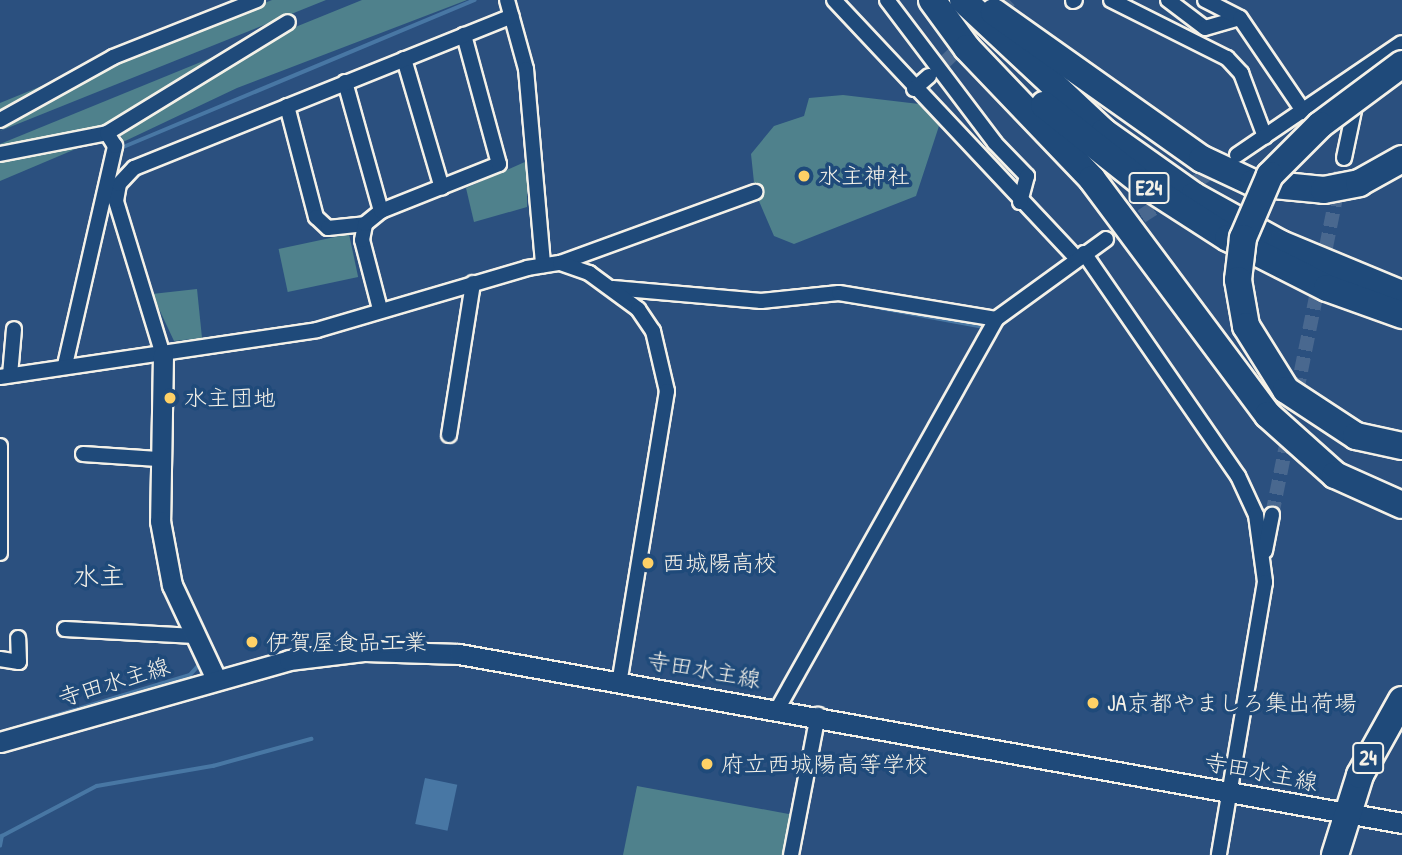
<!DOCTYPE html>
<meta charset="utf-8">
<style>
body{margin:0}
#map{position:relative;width:1402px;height:855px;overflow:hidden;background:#2b507f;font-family:"Patrick Hand","Klee One",sans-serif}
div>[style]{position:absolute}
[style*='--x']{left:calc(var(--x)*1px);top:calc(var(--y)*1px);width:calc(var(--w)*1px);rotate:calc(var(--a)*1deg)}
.green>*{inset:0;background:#4f818c;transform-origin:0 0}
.water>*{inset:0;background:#4877a4;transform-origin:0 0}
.stream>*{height:3.5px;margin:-1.75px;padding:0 1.75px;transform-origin:1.75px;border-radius:1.75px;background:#4877a4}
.street-tunnel>*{height:14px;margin-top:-7px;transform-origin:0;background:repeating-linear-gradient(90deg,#49688f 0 14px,transparent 0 21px)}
.roads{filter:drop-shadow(2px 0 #f4f1e8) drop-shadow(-2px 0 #f4f1e8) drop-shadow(0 2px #f4f1e8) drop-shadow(0 -2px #f4f1e8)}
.street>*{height:14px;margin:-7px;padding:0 7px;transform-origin:7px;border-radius:7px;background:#1f4a7a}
.secondary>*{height:19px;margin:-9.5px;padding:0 9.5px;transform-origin:9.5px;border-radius:9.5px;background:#1f4a7a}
.highway>*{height:26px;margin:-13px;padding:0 13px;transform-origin:13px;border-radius:13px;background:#1f4a7a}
.bridges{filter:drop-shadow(2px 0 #f4f1e8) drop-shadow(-2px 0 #f4f1e8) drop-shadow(0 2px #f4f1e8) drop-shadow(0 -2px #f4f1e8)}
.highway-bridge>*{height:26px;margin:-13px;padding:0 13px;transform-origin:13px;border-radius:13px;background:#1f4a7a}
.dots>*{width:19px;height:19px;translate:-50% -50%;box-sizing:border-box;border:4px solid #1f4a7a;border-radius:50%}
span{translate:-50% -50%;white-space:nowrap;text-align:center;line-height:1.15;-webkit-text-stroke:7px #1f4a7a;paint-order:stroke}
.shield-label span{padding:2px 5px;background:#1f4a7a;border:2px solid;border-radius:5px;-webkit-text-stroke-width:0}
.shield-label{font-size:21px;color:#f4f1e8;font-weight:700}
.poi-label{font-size:23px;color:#f4f1e8}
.left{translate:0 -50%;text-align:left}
.street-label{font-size:23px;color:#f4f1e8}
.quarter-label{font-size:26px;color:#f4f1e8}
</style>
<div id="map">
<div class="green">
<i style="clip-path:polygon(272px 0,326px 0,0 131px,113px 63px)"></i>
<i style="clip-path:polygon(362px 0,467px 0,237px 88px,123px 142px,119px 130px,288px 30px)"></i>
<i style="clip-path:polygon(245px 44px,104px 129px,0 150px,0 144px)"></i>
<i style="clip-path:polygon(98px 63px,0 118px,0 103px)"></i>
<i style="clip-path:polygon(843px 95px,919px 104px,939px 126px,916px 196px,794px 244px,774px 236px,755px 192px,751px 154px,774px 126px,804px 116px,809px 98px)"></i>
<i style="clip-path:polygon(97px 140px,0 181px,0 162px)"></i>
<i style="clip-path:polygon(527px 161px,527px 207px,474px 222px,466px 188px)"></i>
<i style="left:349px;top:234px;width:44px;height:72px;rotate:78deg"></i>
<i style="clip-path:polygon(197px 289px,202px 338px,174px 341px,152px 294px)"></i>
<i style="clip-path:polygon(637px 786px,794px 815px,786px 855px,623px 855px)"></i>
</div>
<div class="water">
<i style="left:425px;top:778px;width:33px;height:47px;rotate:12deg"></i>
</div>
<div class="stream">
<i style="--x:121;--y:148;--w:383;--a:-22.7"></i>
<i style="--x:881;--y:308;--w:106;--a:10.4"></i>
<i style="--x:25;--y:725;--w:172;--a:-16.9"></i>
<i style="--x:190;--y:675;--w:12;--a:-48"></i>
<i style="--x:0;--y:846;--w:10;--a:-79"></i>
<i style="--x:2;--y:836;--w:107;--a:-27.8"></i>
<i style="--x:97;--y:786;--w:118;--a:-9.8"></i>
<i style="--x:213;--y:766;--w:102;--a:-15.4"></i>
</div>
<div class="street-tunnel">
<i style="--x:930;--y:76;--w:110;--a:-43.5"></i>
<i style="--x:1106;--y:239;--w:135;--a:-32.6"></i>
<i style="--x:1272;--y:515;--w:364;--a:-78.6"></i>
</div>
<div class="roads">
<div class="street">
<i style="--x:507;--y:0;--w:72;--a:74.6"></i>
<i style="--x:526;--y:69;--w:197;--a:85"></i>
<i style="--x:834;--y:0;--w:354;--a:46.8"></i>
<i style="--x:887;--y:0;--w:179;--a:52.9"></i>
<i style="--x:995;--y:143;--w:46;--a:45.9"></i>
<i style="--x:1027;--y:176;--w:27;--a:105"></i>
<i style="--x:1111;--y:0;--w:130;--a:26.6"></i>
<i style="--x:1227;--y:58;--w:21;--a:47"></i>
<i style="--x:1241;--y:73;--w:68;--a:69.4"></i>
<i style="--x:1168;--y:0;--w:46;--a:37.1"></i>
<i style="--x:1205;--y:28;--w:36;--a:-16"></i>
<i style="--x:1205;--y:0;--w:39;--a:27"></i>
<i style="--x:1240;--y:18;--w:114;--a:55.8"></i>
<i style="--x:1073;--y:1;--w:2;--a:-27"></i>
<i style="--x:404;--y:59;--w:134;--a:73.6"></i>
<i style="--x:345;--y:82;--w:134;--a:74.4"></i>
<i style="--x:914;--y:89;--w:20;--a:-41"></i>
<i style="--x:287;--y:106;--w:115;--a:75.4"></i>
<i style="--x:316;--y:217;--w:16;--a:43"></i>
<i style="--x:328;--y:228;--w:37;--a:-6"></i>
<i style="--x:0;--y:120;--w:129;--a:-29.1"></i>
<i style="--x:113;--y:57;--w:155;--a:-21.6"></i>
<i style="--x:0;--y:154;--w:109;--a:-11.1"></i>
<i style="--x:107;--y:133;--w:212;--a:-31.5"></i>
<i style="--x:1237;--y:155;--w:199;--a:-34.2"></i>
<i style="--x:1344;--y:158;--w:58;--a:-78.1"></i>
<i style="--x:1084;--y:253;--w:271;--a:55.4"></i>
<i style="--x:1238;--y:476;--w:43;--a:65.2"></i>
<i style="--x:1256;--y:515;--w:68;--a:82.3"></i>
<i style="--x:1265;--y:582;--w:277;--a:99.6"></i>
<i style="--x:560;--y:263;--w:208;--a:-20"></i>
<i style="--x:613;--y:288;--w:149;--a:5"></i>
<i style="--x:761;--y:301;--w:78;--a:-5.9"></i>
<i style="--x:839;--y:293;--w:159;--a:9.4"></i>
<i style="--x:996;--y:319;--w:136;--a:-36"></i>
<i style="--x:380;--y:309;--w:71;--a:-104.6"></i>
<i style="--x:362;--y:240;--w:16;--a:-79"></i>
<i style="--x:365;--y:224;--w:21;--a:-39"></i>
<i style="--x:381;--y:211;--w:127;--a:-21.7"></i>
<i style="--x:499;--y:164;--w:134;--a:-105.2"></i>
<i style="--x:163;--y:355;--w:161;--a:-107"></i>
<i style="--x:116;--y:201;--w:17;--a:-80"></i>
<i style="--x:119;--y:184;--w:22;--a:-47"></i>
<i style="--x:134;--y:168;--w:407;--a:-21.9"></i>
<i style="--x:65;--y:365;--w:225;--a:-77.1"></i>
<i style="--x:115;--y:146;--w:15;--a:-122"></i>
<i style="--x:10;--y:375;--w:46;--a:-85"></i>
<i style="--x:0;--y:377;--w:320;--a:-8.4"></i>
<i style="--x:317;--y:330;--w:219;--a:-16.4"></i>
<i style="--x:527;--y:268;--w:33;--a:-9"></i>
<i style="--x:560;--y:263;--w:31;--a:19"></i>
<i style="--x:589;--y:273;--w:61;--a:36.3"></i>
<i style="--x:638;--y:309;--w:27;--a:56"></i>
<i style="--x:653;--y:331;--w:62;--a:76.9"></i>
<i style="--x:667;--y:391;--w:292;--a:99.3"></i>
<i style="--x:449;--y:435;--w:154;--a:-81"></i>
<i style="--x:0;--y:446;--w:107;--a:90"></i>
<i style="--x:83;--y:454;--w:75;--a:3.8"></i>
<i style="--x:1265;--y:551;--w:37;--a:-79"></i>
<i style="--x:65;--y:629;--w:130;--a:3.1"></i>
<i style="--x:0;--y:659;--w:19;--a:9"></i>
<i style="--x:19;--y:662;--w:24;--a:-92"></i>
<i style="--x:778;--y:708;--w:446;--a:-60.7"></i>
<i style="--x:791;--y:855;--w:143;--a:-79.1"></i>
</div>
<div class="secondary">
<i style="--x:163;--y:355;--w:166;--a:91"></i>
<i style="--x:160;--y:521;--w:65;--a:79.4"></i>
<i style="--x:172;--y:585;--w:102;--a:64.9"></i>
<i style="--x:0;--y:742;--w:300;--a:-15.8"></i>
<i style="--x:289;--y:660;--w:77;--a:-6.8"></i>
<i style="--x:365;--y:651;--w:94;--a:1.8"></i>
<i style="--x:459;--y:654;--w:958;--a:10.16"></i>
</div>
<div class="highway">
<i style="--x:932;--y:0;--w:59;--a:53.9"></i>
<i style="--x:967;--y:48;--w:181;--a:46.3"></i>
<i style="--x:1092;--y:179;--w:294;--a:53.3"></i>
<i style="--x:1268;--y:415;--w:90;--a:41.8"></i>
<i style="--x:1335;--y:475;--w:73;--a:24.1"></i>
<i style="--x:963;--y:0;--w:193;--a:43.1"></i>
<i style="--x:1104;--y:132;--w:110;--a:35.4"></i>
<i style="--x:1194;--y:196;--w:99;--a:28.9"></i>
<i style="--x:1281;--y:244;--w:131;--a:22.5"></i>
<i style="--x:994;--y:12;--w:255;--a:35.3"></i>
<i style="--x:1202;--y:159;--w:56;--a:25.2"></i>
<i style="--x:1253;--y:183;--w:71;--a:5.6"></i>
<i style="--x:1324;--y:190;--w:36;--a:-11"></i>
<i style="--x:1359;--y:183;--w:49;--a:-29.2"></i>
<i style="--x:1044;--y:105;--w:124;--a:38.4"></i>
<i style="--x:1141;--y:182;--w:103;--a:32.8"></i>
<i style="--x:1228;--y:238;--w:111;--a:26.8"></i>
<i style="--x:1327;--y:288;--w:80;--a:19.8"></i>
<i style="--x:1335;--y:855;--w:84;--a:-72.6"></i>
<i style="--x:1360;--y:775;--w:86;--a:-60.8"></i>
</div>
</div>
<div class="bridges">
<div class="highway-bridge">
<i style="--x:1402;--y:64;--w:102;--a:143.4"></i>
<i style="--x:1320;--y:125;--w:71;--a:135"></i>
<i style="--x:1270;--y:175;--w:69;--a:113.2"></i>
<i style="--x:1243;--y:238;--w:42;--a:96.8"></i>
<i style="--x:1238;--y:280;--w:47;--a:80.1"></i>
<i style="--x:1246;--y:326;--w:75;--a:58"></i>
<i style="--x:1286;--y:390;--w:84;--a:33.3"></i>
<i style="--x:1356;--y:436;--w:47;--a:12.3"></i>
</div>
</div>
<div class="dots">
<i style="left:804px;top:176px;background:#ffd166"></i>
<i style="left:170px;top:398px;background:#ffd166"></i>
<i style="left:648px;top:563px;background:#ffd166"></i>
<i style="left:252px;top:642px;background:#ffd166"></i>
<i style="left:1093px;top:703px;background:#ffd166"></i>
<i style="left:707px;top:764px;background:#ffd166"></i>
</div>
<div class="shield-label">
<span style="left:1149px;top:188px">E24</span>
<span style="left:1368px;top:758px">24</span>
</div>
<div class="poi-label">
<span class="left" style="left:818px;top:176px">水主神社</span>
<span class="left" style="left:184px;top:398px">水主団地</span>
<span class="left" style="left:662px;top:563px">西城陽高校</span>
<span class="left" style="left:266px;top:642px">伊賀屋食品工業</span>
<span class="left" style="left:1107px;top:703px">JA京都やましろ集出荷場</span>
<span class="left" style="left:721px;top:764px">府立西城陽高等学校</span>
</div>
<div class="street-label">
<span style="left:704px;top:670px;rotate:10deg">寺田水主線</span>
<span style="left:114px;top:682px;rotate:-17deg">寺田水主線</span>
<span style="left:1261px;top:772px;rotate:11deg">寺田水主線</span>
</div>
<div class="quarter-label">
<span style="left:99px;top:576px">水主</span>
</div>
</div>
